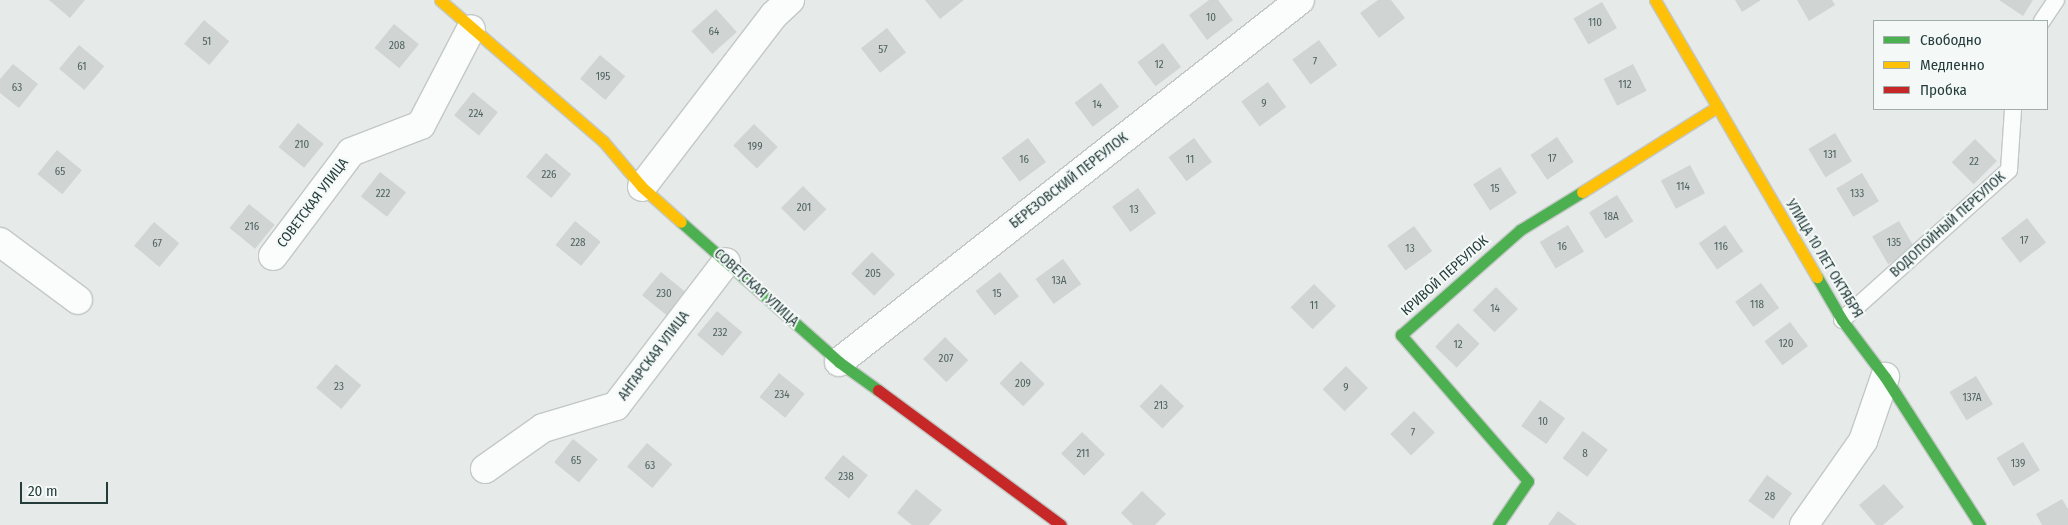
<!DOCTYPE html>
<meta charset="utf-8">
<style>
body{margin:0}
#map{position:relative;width:2068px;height:525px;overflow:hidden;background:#e6ebe9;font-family:"Fira Sans Condensed",sans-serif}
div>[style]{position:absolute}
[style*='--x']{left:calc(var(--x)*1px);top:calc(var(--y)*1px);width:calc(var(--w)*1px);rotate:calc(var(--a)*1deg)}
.building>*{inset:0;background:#d0d4d3;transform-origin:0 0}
.roads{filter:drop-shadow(1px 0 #c3c8c6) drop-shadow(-1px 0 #c3c8c6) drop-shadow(0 1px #c3c8c6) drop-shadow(0 -1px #c3c8c6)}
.lane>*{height:16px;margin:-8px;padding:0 8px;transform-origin:8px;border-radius:8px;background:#fbfcfc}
.street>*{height:28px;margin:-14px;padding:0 14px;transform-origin:14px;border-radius:14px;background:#fbfcfc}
.fast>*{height:11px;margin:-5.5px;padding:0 5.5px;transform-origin:5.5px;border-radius:5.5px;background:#4caf50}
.slow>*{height:11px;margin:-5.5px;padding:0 5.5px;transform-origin:5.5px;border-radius:5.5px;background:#ffc107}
.jam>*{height:11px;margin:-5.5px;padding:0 5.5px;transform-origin:5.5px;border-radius:5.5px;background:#c62828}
span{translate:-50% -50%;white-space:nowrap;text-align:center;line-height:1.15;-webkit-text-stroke:4px #f4f9f8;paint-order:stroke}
.number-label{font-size:11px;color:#4f6361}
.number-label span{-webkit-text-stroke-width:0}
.street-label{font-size:14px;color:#243d3b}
.legend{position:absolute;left:1873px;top:20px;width:175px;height:90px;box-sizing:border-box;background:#f4f9f8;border:1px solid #a1aeac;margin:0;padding:6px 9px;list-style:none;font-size:15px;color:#243d3b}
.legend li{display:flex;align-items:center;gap:10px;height:25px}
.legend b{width:25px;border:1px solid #a1aeac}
.scale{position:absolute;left:20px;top:482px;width:88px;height:22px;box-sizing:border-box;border:2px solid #243d3b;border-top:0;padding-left:6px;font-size:15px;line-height:18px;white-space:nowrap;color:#243d3b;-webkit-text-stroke:4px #f4f9f8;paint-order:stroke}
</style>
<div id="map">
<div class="building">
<i style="clip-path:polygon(49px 0,85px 0,70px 18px)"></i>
<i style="clip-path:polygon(925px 0,964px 0,940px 19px)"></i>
<i style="clip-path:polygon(1209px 0,1218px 0,1233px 20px,1207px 40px,1189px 15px)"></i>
<i style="clip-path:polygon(1378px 0,1391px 0,1405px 18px,1379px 38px,1360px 13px)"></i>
<i style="clip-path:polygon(1735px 0,1761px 0,1742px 12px)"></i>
<i style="clip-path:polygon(1797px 0,1832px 0,1835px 5px,1809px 21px)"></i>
<i style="clip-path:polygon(1999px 0,2033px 0,2023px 16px)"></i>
<i style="left:1602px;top:2px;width:30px;height:33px;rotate:60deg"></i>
<i style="left:716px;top:9px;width:31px;height:33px;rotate:48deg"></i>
<i style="left:204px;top:20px;width:33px;height:31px;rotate:40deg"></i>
<i style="left:394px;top:24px;width:32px;height:31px;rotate:39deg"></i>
<i style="left:887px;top:28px;width:31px;height:33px;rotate:52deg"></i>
<i style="left:1319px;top:40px;width:31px;height:33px;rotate:54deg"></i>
<i style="left:1163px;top:43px;width:30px;height:32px;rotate:53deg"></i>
<i style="left:79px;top:45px;width:33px;height:31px;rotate:40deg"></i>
<i style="left:600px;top:55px;width:33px;height:31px;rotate:40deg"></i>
<i style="clip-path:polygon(13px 64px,38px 84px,19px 108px,0 93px,0 79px)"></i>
<i style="left:1633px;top:64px;width:30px;height:33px;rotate:63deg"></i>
<i style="left:1268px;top:82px;width:31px;height:33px;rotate:54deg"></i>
<i style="left:1101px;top:83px;width:30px;height:33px;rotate:53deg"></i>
<i style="left:473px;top:92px;width:32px;height:30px;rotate:39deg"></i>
<i style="left:298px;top:123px;width:33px;height:31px;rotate:39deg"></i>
<i style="left:754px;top:124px;width:33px;height:30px;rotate:44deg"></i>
<i style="left:1835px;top:133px;width:33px;height:31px;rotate:59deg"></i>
<i style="left:1557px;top:137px;width:30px;height:32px;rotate:56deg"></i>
<i style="left:1028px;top:138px;width:30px;height:33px;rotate:53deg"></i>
<i style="left:1194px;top:138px;width:30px;height:32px;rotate:53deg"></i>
<i style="left:1975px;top:139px;width:31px;height:33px;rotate:45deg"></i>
<i style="left:57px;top:150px;width:32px;height:31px;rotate:39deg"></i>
<i style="left:546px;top:153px;width:33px;height:31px;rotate:40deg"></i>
<i style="left:1690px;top:165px;width:32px;height:33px;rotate:62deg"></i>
<i style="left:1500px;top:167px;width:31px;height:32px;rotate:57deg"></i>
<i style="left:380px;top:172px;width:33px;height:31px;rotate:38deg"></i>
<i style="left:1862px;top:173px;width:33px;height:30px;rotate:59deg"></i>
<i style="left:803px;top:186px;width:33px;height:31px;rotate:45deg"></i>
<i style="left:1138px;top:188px;width:31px;height:32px;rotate:54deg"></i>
<i style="left:1617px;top:195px;width:31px;height:33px;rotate:58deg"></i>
<i style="left:249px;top:204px;width:33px;height:31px;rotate:39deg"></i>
<i style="left:2027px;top:218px;width:31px;height:33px;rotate:52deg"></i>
<i style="left:575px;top:221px;width:33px;height:31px;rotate:39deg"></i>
<i style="left:1899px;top:221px;width:32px;height:31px;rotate:60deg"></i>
<i style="left:154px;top:222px;width:33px;height:31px;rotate:40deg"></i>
<i style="left:1568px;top:225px;width:31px;height:33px;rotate:59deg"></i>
<i style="left:1725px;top:225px;width:32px;height:32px;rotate:55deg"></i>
<i style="left:1414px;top:226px;width:31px;height:33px;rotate:54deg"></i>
<i style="left:872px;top:252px;width:32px;height:30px;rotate:44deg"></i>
<i style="left:1063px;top:259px;width:31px;height:34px;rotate:54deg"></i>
<i style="left:661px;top:272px;width:32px;height:30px;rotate:39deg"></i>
<i style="left:1000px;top:272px;width:31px;height:31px;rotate:52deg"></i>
<i style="left:1761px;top:283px;width:31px;height:32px;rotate:54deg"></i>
<i style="left:1314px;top:284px;width:31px;height:33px;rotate:45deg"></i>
<i style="left:1496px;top:287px;width:31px;height:33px;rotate:45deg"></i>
<i style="left:717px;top:311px;width:33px;height:31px;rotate:40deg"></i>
<i style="left:1790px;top:322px;width:30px;height:32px;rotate:53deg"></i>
<i style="left:1458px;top:323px;width:30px;height:33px;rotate:44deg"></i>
<i style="left:945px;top:337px;width:33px;height:31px;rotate:45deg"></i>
<i style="left:1021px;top:361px;width:33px;height:31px;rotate:44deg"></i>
<i style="left:336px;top:364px;width:33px;height:31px;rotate:40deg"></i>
<i style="left:1346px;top:366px;width:31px;height:33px;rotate:45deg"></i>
<i style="left:779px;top:373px;width:33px;height:31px;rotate:39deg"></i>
<i style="left:1976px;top:376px;width:33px;height:31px;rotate:59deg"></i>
<i style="left:1161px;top:384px;width:32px;height:31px;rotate:44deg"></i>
<i style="left:1540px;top:400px;width:31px;height:32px;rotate:36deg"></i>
<i style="left:1414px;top:411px;width:30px;height:33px;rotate:46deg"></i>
<i style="left:1583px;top:431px;width:31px;height:34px;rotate:37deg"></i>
<i style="left:1082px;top:432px;width:32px;height:30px;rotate:44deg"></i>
<i style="left:573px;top:439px;width:32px;height:30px;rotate:39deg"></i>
<i style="left:2023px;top:442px;width:33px;height:31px;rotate:59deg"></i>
<i style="left:647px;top:443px;width:33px;height:31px;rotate:40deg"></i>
<i style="left:843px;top:455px;width:32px;height:30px;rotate:39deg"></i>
<i style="left:1767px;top:475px;width:31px;height:32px;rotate:36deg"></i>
<i style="clip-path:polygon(1884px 484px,1904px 507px,1883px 525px,1876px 525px,1859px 505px)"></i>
<i style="clip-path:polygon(916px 489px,942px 510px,929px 525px,912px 525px,897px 513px)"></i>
<i style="clip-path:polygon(1142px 491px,1166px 514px,1155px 525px,1133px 525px,1121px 513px)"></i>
<i style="clip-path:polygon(2062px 499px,2068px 509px,2068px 525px,2042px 525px,2036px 514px)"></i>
<i style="clip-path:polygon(1558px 511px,1577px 525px,1548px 525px)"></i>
</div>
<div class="roads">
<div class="lane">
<i style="--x:2042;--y:21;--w:25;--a:-56"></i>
<i style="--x:1842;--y:320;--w:224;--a:-41.9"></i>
<i style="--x:2009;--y:170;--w:61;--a:-86.2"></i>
</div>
<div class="street">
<i style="--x:642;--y:187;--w:217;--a:-52.5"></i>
<i style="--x:774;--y:15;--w:22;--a:-43"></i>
<i style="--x:0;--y:242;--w:97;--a:36.6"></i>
<i style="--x:273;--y:256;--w:130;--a:-53.1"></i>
<i style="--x:351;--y:152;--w:75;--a:-21.1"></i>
<i style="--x:421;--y:125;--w:108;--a:-62.5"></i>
<i style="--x:839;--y:362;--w:586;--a:-38.14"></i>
<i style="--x:485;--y:469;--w:71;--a:-35.3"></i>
<i style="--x:543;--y:428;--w:76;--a:-16.8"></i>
<i style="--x:616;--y:406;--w:181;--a:-52.6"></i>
<i style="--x:1804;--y:525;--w:103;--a:-54.9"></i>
<i style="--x:1863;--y:441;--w:68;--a:-71"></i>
</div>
<div class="fast">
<i style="--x:681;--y:222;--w:211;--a:41.5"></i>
<i style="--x:839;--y:362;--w:48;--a:35.7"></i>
<i style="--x:1817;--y:277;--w:50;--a:59.8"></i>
<i style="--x:1842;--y:320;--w:71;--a:53"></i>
<i style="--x:1885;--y:377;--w:176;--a:57.3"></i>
<i style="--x:1498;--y:525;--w:53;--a:-55.7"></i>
<i style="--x:1528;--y:481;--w:194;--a:-131"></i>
<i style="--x:1401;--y:335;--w:159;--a:-41.4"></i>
<i style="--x:1520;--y:230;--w:73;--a:-31.5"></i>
</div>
<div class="slow">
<i style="--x:440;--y:0;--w:216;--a:40.9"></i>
<i style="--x:603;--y:141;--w:60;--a:49.7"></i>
<i style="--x:642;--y:187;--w:52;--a:41.9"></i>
<i style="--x:1655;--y:0;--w:321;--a:59.7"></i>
<i style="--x:1582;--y:192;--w:160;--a:-32.2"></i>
</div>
<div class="jam">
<i style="--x:878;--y:390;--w:227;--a:36.4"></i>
</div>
</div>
<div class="number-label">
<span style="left:1211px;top:18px">10</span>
<span style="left:1595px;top:23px">110</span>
<span style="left:714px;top:32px">64</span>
<span style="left:207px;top:42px">51</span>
<span style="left:397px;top:46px">208</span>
<span style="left:883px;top:50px">57</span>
<span style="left:1315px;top:62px">7</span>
<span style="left:1159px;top:65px">12</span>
<span style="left:82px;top:67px">61</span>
<span style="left:603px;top:77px">195</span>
<span style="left:1625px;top:85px">112</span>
<span style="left:17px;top:88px">63</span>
<span style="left:1264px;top:104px">9</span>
<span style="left:1097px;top:105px">14</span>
<span style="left:476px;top:114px">224</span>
<span style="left:302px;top:145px">210</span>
<span style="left:755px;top:147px">199</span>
<span style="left:1830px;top:155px">131</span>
<span style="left:1552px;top:159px">17</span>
<span style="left:1024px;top:160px">16</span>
<span style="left:1190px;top:160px">11</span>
<span style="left:1974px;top:162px">22</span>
<span style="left:60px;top:172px">65</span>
<span style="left:549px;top:175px">226</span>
<span style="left:1683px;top:187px">114</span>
<span style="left:1495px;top:189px">15</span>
<span style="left:383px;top:194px">222</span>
<span style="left:1857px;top:194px">133</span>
<span style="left:804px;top:208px">201</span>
<span style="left:1134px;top:210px">13</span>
<span style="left:1611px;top:217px">18А</span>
<span style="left:252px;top:227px">216</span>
<span style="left:2024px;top:241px">17</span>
<span style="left:578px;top:243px">228</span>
<span style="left:1894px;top:243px">135</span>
<span style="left:157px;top:244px">67</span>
<span style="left:1562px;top:247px">16</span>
<span style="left:1721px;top:247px">116</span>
<span style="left:1410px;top:249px">13</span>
<span style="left:873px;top:274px">205</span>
<span style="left:1059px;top:281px">13А</span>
<span style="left:664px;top:294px">230</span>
<span style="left:997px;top:294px">15</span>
<span style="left:1757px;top:305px">118</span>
<span style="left:1314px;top:306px">11</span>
<span style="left:1495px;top:309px">14</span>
<span style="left:720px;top:333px">232</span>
<span style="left:1786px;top:344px">120</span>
<span style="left:1458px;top:345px">12</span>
<span style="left:946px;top:359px">207</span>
<span style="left:1023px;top:384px">209</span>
<span style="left:339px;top:387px">23</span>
<span style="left:1346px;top:388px">9</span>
<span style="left:782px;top:395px">234</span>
<span style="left:1972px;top:398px">137А</span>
<span style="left:1161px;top:406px">213</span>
<span style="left:1543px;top:422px">10</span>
<span style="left:1413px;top:433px">7</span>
<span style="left:1083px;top:454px">211</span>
<span style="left:1585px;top:454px">8</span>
<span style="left:576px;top:461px">65</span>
<span style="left:2018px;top:464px">139</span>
<span style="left:650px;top:466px">63</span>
<span style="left:846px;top:477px">238</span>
<span style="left:1770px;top:497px">28</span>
</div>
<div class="street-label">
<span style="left:1069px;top:181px;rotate:-38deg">БЕРЕЗОВСКИЙ ПЕРЕУЛОК</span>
<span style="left:313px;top:203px;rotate:-53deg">СОВЕТСКАЯ УЛИЦА</span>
<span style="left:1948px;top:225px;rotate:-42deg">ВОДОПОЙНЫЙ ПЕРЕУЛОК</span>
<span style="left:1824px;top:259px;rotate:59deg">УЛИЦА 10 ЛЕТ ОКТЯБРЯ</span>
<span style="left:1445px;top:276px;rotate:-42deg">КРИВОЙ ПЕРЕУЛОК</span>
<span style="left:756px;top:288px;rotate:42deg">СОВЕТСКАЯ УЛИЦА</span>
<span style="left:654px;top:356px;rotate:-53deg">АНГАРСКАЯ УЛИЦА</span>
</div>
<ul class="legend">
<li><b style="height:6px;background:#4caf50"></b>Свободно</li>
<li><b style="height:6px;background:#ffc107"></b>Медленно</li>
<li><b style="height:6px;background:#c62828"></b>Пробка</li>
</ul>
<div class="scale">20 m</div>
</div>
